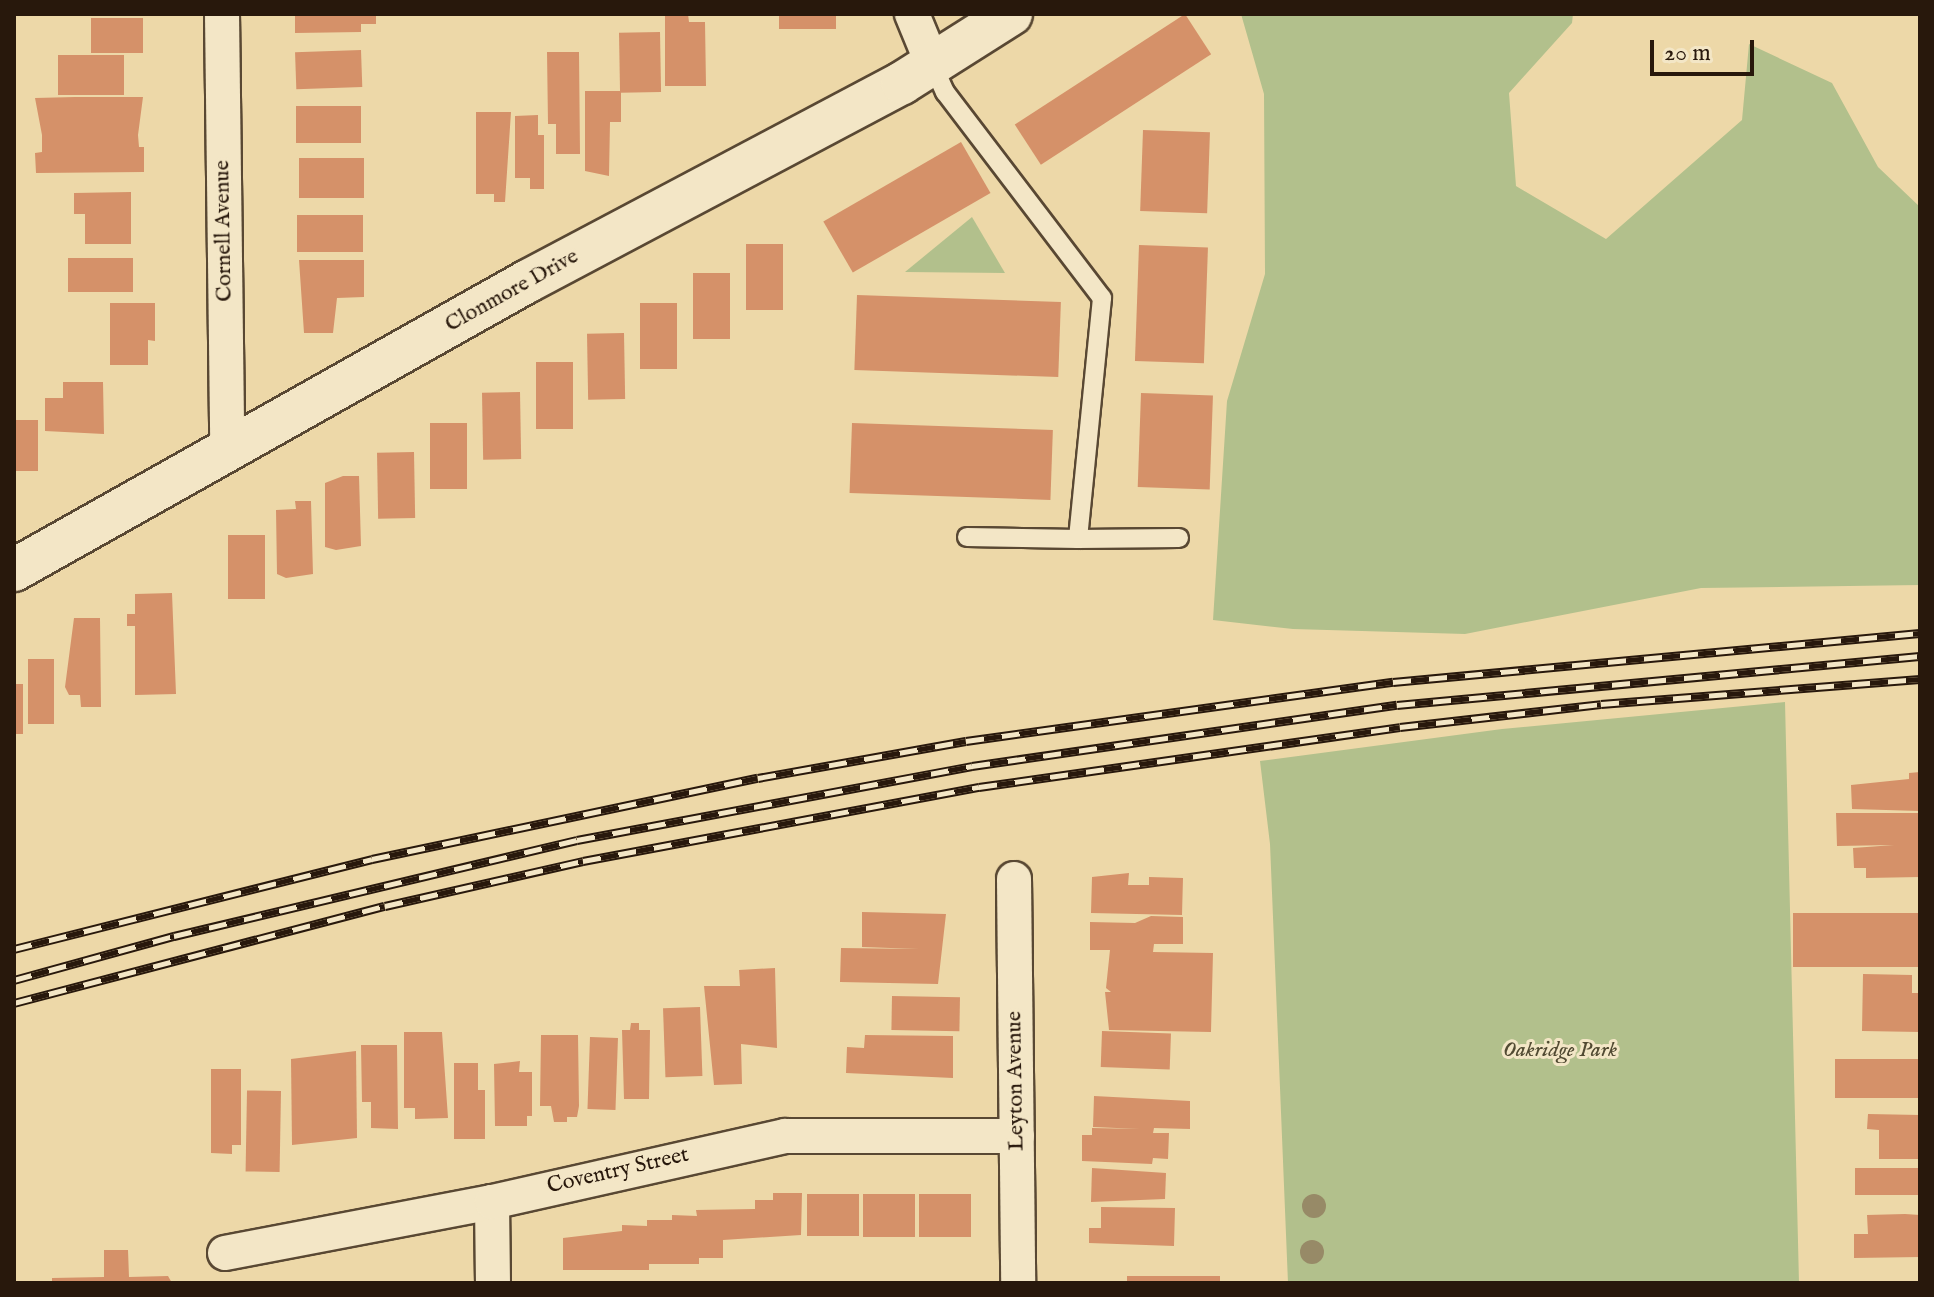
<!DOCTYPE html>
<style>
body{margin:0}
#map{position:relative;width:1934px;height:1297px;overflow:hidden;background:#edd8a8;font-family:"IM FELL English",serif}
div>[style]{position:absolute}
[style*='--x']{left:calc(var(--x)*1px);top:calc(var(--y)*1px);width:calc(var(--w)*1px);rotate:calc(var(--a)*1deg)}
.green>*{inset:0;background:#b2c08c}
.building>*{inset:0;background:#d59169;transform-origin:0 0}
.roads{filter:drop-shadow(2px 0 #594833) drop-shadow(-2px 0 #594833) drop-shadow(0 2px #594833) drop-shadow(0 -2px #594833)}
.service>*{height:18px;margin:-9px;padding:0 9px;transform-origin:9px;border-radius:9px;background:#f3e6c6}
.minor>*{height:34px;margin:-17px;padding:0 17px;transform-origin:17px;border-radius:17px;background:#f3e6c6}
.tertiary>*{height:42px;margin:-21px;padding:0 21px;transform-origin:21px;border-radius:21px;background:#f3e6c6}
.rail>*{height:9px;margin-top:-4.5px;transform-origin:0;background:repeating-linear-gradient(90deg,#f3e6c6 0 18px,#28180c 0 36px);box-sizing:border-box;border-block:2px solid #28180c}
.trees>*{width:24px;height:24px;margin:-12px;border-radius:50%;background:#978a67}
span{translate:-50% -50%;white-space:nowrap;text-align:center;line-height:1.15;-webkit-text-stroke:6px #f3e6c6;paint-order:stroke}
.street-label{font-size:22px;color:#28180c}
.park-label{font-size:22px;color:#514a32;font-style:italic}
.frame{position:absolute;inset:0;border:16px solid #28180c;pointer-events:none}
.scale{position:absolute;left:1650px;top:40px;width:104px;height:36px;box-sizing:border-box;border:4px solid #28180c;border-top:0;padding-left:10px;font-size:24px;line-height:28px;white-space:nowrap;color:#28180c;-webkit-text-stroke:6px #f3e6c6;paint-order:stroke}
</style>
<div id="map">
<div class="green">
<i style="clip-path:polygon(1241px 14px,1573px 14px,1572px 23px,1509px 93px,1516px 186px,1606px 239px,1742px 120px,1749px 44px,1832px 83px,1878px 167px,1920px 207px,1920px 585px,1701px 588px,1465px 634px,1293px 629px,1213px 620px,1227px 401px,1265px 274px,1264px 94px)"></i>
<i style="clip-path:polygon(972px 217px,1005px 273px,905px 272px)"></i>
<i style="clip-path:polygon(1785px 702px,1799px 1283px,1288px 1283px,1270px 844px,1260px 761px,1502px 729px)"></i>
</div>
<div class="building">
<i style="clip-path:polygon(295px 14px,376px 14px,376px 24px,361px 24px,361px 32px,295px 33px)"></i>
<i style="clip-path:polygon(665px 14px,688px 14px,689px 22px,705px 22px,706px 86px,665px 86px)"></i>
<i style="left:779px;top:14px;width:57px;height:15px"></i>
<i style="left:1185px;top:14px;width:48px;height:203px;rotate:57deg"></i>
<i style="left:91px;top:18px;width:52px;height:35px"></i>
<i style="left:660px;top:32px;width:60px;height:41px;rotate:89deg"></i>
<i style="left:361px;top:50px;width:37px;height:66px;rotate:88deg"></i>
<i style="clip-path:polygon(547px 52px,579px 52px,580px 154px,556px 154px,556px 124px,548px 124px)"></i>
<i style="left:124px;top:55px;width:40px;height:66px;rotate:90deg"></i>
<i style="clip-path:polygon(585px 91px,621px 91px,621px 122px,610px 122px,609px 176px,585px 171px)"></i>
<i style="clip-path:polygon(75px 97px,143px 97px,138px 135px,139px 147px,144px 147px,144px 172px,36px 173px,35px 153px,42px 152px,42px 135px,35px 98px)"></i>
<i style="left:296px;top:106px;width:65px;height:37px"></i>
<i style="clip-path:polygon(476px 112px,511px 112px,505px 202px,494px 202px,494px 194px,476px 194px)"></i>
<i style="clip-path:polygon(538px 115px,538px 135px,544px 135px,544px 189px,530px 189px,530px 178px,515px 178px,515px 116px)"></i>
<i style="left:1143px;top:130px;width:67px;height:81px;rotate:2deg"></i>
<i style="left:961px;top:142px;width:59px;height:159px;rotate:60deg"></i>
<i style="left:299px;top:158px;width:65px;height:40px"></i>
<i style="clip-path:polygon(131px 192px,131px 244px,85px 244px,85px 214px,74px 214px,74px 193px)"></i>
<i style="left:363px;top:215px;width:37px;height:66px;rotate:90deg"></i>
<i style="left:746px;top:244px;width:37px;height:66px"></i>
<i style="left:1139px;top:245px;width:69px;height:116px;rotate:2deg"></i>
<i style="left:68px;top:258px;width:65px;height:34px"></i>
<i style="clip-path:polygon(299px 260px,364px 260px,364px 297px,337px 298px,333px 333px,304px 333px)"></i>
<i style="left:693px;top:273px;width:37px;height:66px"></i>
<i style="left:857px;top:295px;width:204px;height:75px;rotate:2deg"></i>
<i style="clip-path:polygon(110px 303px,155px 303px,155px 341px,148px 340px,148px 365px,110px 365px)"></i>
<i style="left:640px;top:303px;width:37px;height:66px"></i>
<i style="left:624px;top:333px;width:66px;height:37px;rotate:89deg"></i>
<i style="left:573px;top:362px;width:67px;height:37px;rotate:90deg"></i>
<i style="clip-path:polygon(63px 382px,103px 382px,104px 434px,45px 431px,45px 398px,63px 398px)"></i>
<i style="left:520px;top:392px;width:67px;height:38px;rotate:89deg"></i>
<i style="left:1141px;top:393px;width:72px;height:94px;rotate:2deg"></i>
<i style="left:14px;top:420px;width:24px;height:51px"></i>
<i style="left:430px;top:423px;width:37px;height:66px"></i>
<i style="left:852px;top:423px;width:201px;height:70px;rotate:2deg"></i>
<i style="left:414px;top:452px;width:66px;height:37px;rotate:89deg"></i>
<i style="clip-path:polygon(343px 476px,359px 476px,361px 546px,336px 550px,325px 547px,325px 483px)"></i>
<i style="clip-path:polygon(295px 501px,311px 501px,313px 574px,286px 578px,277px 574px,276px 510px,296px 509px)"></i>
<i style="left:228px;top:535px;width:37px;height:64px"></i>
<i style="clip-path:polygon(172px 593px,176px 694px,135px 695px,135px 626px,127px 626px,127px 614px,135px 614px,135px 594px)"></i>
<i style="clip-path:polygon(74px 618px,100px 618px,101px 707px,81px 707px,80px 695px,69px 695px,65px 687px)"></i>
<i style="left:28px;top:659px;width:26px;height:65px"></i>
<i style="left:14px;top:684px;width:9px;height:50px"></i>
<i style="clip-path:polygon(1920px 772px,1920px 811px,1852px 809px,1851px 785px,1909px 779px,1909px 773px)"></i>
<i style="clip-path:polygon(1836px 813px,1920px 813px,1920px 877px,1866px 878px,1866px 868px,1854px 868px,1853px 848px,1894px 845px,1837px 846px)"></i>
<i style="clip-path:polygon(1129px 873px,1128px 885px,1149px 885px,1149px 877px,1183px 878px,1182px 915px,1091px 913px,1092px 877px)"></i>
<i style="clip-path:polygon(862px 912px,946px 914px,938px 984px,840px 982px,841px 948px,919px 949px,862px 947px)"></i>
<i style="left:1920px;top:913px;width:54px;height:127px;rotate:90deg"></i>
<i style="clip-path:polygon(1151px 916px,1183px 917px,1183px 944px,1154px 944px,1153px 952px,1213px 953px,1211px 1032px,1109px 1030px,1105px 992px,1111px 992px,1106px 988px,1110px 950px,1090px 950px,1090px 922px,1135px 923px)"></i>
<i style="clip-path:polygon(775px 968px,777px 1048px,741px 1044px,742px 1084px,714px 1085px,704px 986px,740px 986px,739px 970px)"></i>
<i style="clip-path:polygon(1863px 974px,1912px 975px,1912px 993px,1920px 993px,1920px 1032px,1862px 1031px)"></i>
<i style="left:892px;top:996px;width:68px;height:34px;rotate:1deg"></i>
<i style="left:700px;top:1007px;width:69px;height:37px;rotate:88deg"></i>
<i style="clip-path:polygon(631px 1023px,639px 1023px,639px 1030px,650px 1030px,649px 1099px,624px 1099px,622px 1030px,630px 1030px)"></i>
<i style="left:1102px;top:1031px;width:69px;height:36px;rotate:2deg"></i>
<i style="clip-path:polygon(404px 1032px,442px 1032px,448px 1118px,415px 1119px,415px 1108px,404px 1108px)"></i>
<i style="clip-path:polygon(541px 1035px,578px 1035px,579px 1106px,577px 1117px,567px 1117px,567px 1122px,554px 1122px,551px 1106px,540px 1106px)"></i>
<i style="clip-path:polygon(865px 1035px,953px 1036px,953px 1078px,846px 1073px,847px 1047px,864px 1048px)"></i>
<i style="left:590px;top:1037px;width:28px;height:72px;rotate:2deg"></i>
<i style="clip-path:polygon(361px 1045px,397px 1045px,398px 1129px,371px 1128px,371px 1102px,362px 1102px)"></i>
<i style="clip-path:polygon(356px 1051px,357px 1138px,292px 1145px,291px 1059px)"></i>
<i style="left:1835px;top:1059px;width:85px;height:39px"></i>
<i style="clip-path:polygon(520px 1061px,519px 1072px,532px 1072px,532px 1116px,527px 1116px,527px 1126px,495px 1126px,494px 1064px)"></i>
<i style="clip-path:polygon(454px 1063px,478px 1063px,478px 1090px,485px 1090px,485px 1139px,454px 1139px)"></i>
<i style="clip-path:polygon(211px 1069px,241px 1069px,241px 1145px,232px 1145px,232px 1154px,211px 1153px)"></i>
<i style="left:281px;top:1091px;width:81px;height:34px;rotate:91deg"></i>
<i style="clip-path:polygon(1094px 1096px,1190px 1101px,1190px 1129px,1154px 1128px,1153px 1133px,1169px 1133px,1168px 1159px,1153px 1158px,1152px 1164px,1082px 1161px,1082px 1135px,1092px 1135px,1092px 1128px,1140px 1129px,1093px 1127px)"></i>
<i style="clip-path:polygon(1868px 1114px,1920px 1115px,1920px 1159px,1879px 1159px,1879px 1130px,1867px 1129px)"></i>
<i style="clip-path:polygon(1092px 1168px,1166px 1173px,1165px 1199px,1091px 1202px)"></i>
<i style="left:1920px;top:1168px;width:27px;height:65px;rotate:90deg"></i>
<i style="clip-path:polygon(773px 1193px,802px 1193px,801px 1235px,723px 1240px,723px 1258px,699px 1258px,699px 1264px,649px 1264px,649px 1270px,563px 1270px,563px 1238px,622px 1231px,622px 1225px,647px 1226px,647px 1220px,672px 1220px,672px 1215px,697px 1216px,696px 1210px,755px 1209px,755px 1200px,773px 1200px)"></i>
<i style="left:807px;top:1194px;width:52px;height:42px"></i>
<i style="left:863px;top:1194px;width:52px;height:43px"></i>
<i style="left:919px;top:1194px;width:52px;height:43px"></i>
<i style="clip-path:polygon(1101px 1207px,1175px 1208px,1174px 1246px,1089px 1243px,1089px 1228px,1101px 1228px)"></i>
<i style="clip-path:polygon(1905px 1214px,1920px 1215px,1920px 1257px,1854px 1258px,1854px 1234px,1868px 1234px,1867px 1215px)"></i>
<i style="clip-path:polygon(104px 1250px,128px 1250px,129px 1277px,168px 1276px,172px 1283px,52px 1283px,52px 1278px,104px 1277px)"></i>
<i style="left:1127px;top:1276px;width:93px;height:7px"></i>
</div>
<div class="roads">
<div class="service">
<i style="--x:932;--y:63;--w:32;--a:66"></i>
<i style="--x:945;--y:92;--w:259;--a:52.7"></i>
<i style="--x:1102;--y:298;--w:242;--a:95.7"></i>
<i style="--x:1078;--y:539;--w:111;--a:-179"></i>
<i style="--x:1078;--y:539;--w:101;--a:-0.6"></i>
</div>
<div class="minor">
<i style="--x:222;--y:14;--w:434;--a:89.3"></i>
<i style="--x:912;--y:14;--w:50;--a:67.6"></i>
<i style="--x:1014;--y:879;--w:404;--a:89.4"></i>
<i style="--x:492;--y:1202;--w:81;--a:89.3"></i>
<i style="--x:225;--y:1253;--w:272;--a:-10.8"></i>
<i style="--x:492;--y:1202;--w:300;--a:-12.7"></i>
<i style="--x:785;--y:1136;--w:232;--a:0"></i>
</div>
<div class="tertiary">
<i style="--x:14;--y:570;--w:590;--a:-29.35"></i>
<i style="--x:528;--y:281;--w:423;--a:-27.9"></i>
<i style="--x:902;--y:83;--w:129;--a:-32.3"></i>
</div>
</div>
<div class="rail">
<i style="--x:14;--y:949;--w:369;--a:-14.1"></i>
<i style="--x:372;--y:859;--w:394;--a:-11.9"></i>
<i style="--x:758;--y:778;--w:211;--a:-10.1"></i>
<i style="--x:966;--y:741;--w:431;--a:-7.9"></i>
<i style="--x:1393;--y:682;--w:529;--a:-5.31"></i>
<i style="--x:14;--y:980;--w:166;--a:-15.4"></i>
<i style="--x:174;--y:936;--w:414;--a:-13.4"></i>
<i style="--x:577;--y:840;--w:402;--a:-10.6"></i>
<i style="--x:972;--y:766;--w:429;--a:-8.2"></i>
<i style="--x:1397;--y:705;--w:525;--a:-5.35"></i>
<i style="--x:14;--y:1003;--w:383;--a:-14.7"></i>
<i style="--x:385;--y:906;--w:203;--a:-12.8"></i>
<i style="--x:583;--y:861;--w:403;--a:-10.6"></i>
<i style="--x:979;--y:787;--w:425;--a:-8.1"></i>
<i style="--x:1400;--y:727;--w:202;--a:-6.5"></i>
<i style="--x:1601;--y:704;--w:320;--a:-4.5"></i>
</div>
<div class="trees">
<i style="left:1314px;top:1206px"></i>
<i style="left:1312px;top:1252px"></i>
</div>
<div class="street-label">
<span style="left:224px;top:231px;rotate:-91deg">Cornell Avenue</span>
<span style="left:512px;top:291px;rotate:-29deg">Clonmore Drive</span>
<span style="left:1016px;top:1081px;rotate:-91deg">Leyton Avenue</span>
<span style="left:618px;top:1171px;rotate:-13deg">Coventry Street</span>
</div>
<div class="park-label">
<span style="left:1560px;top:1051px">Oakridge Park</span>
</div>
<div class="frame"></div>
<div class="scale">20 m</div>
</div>
